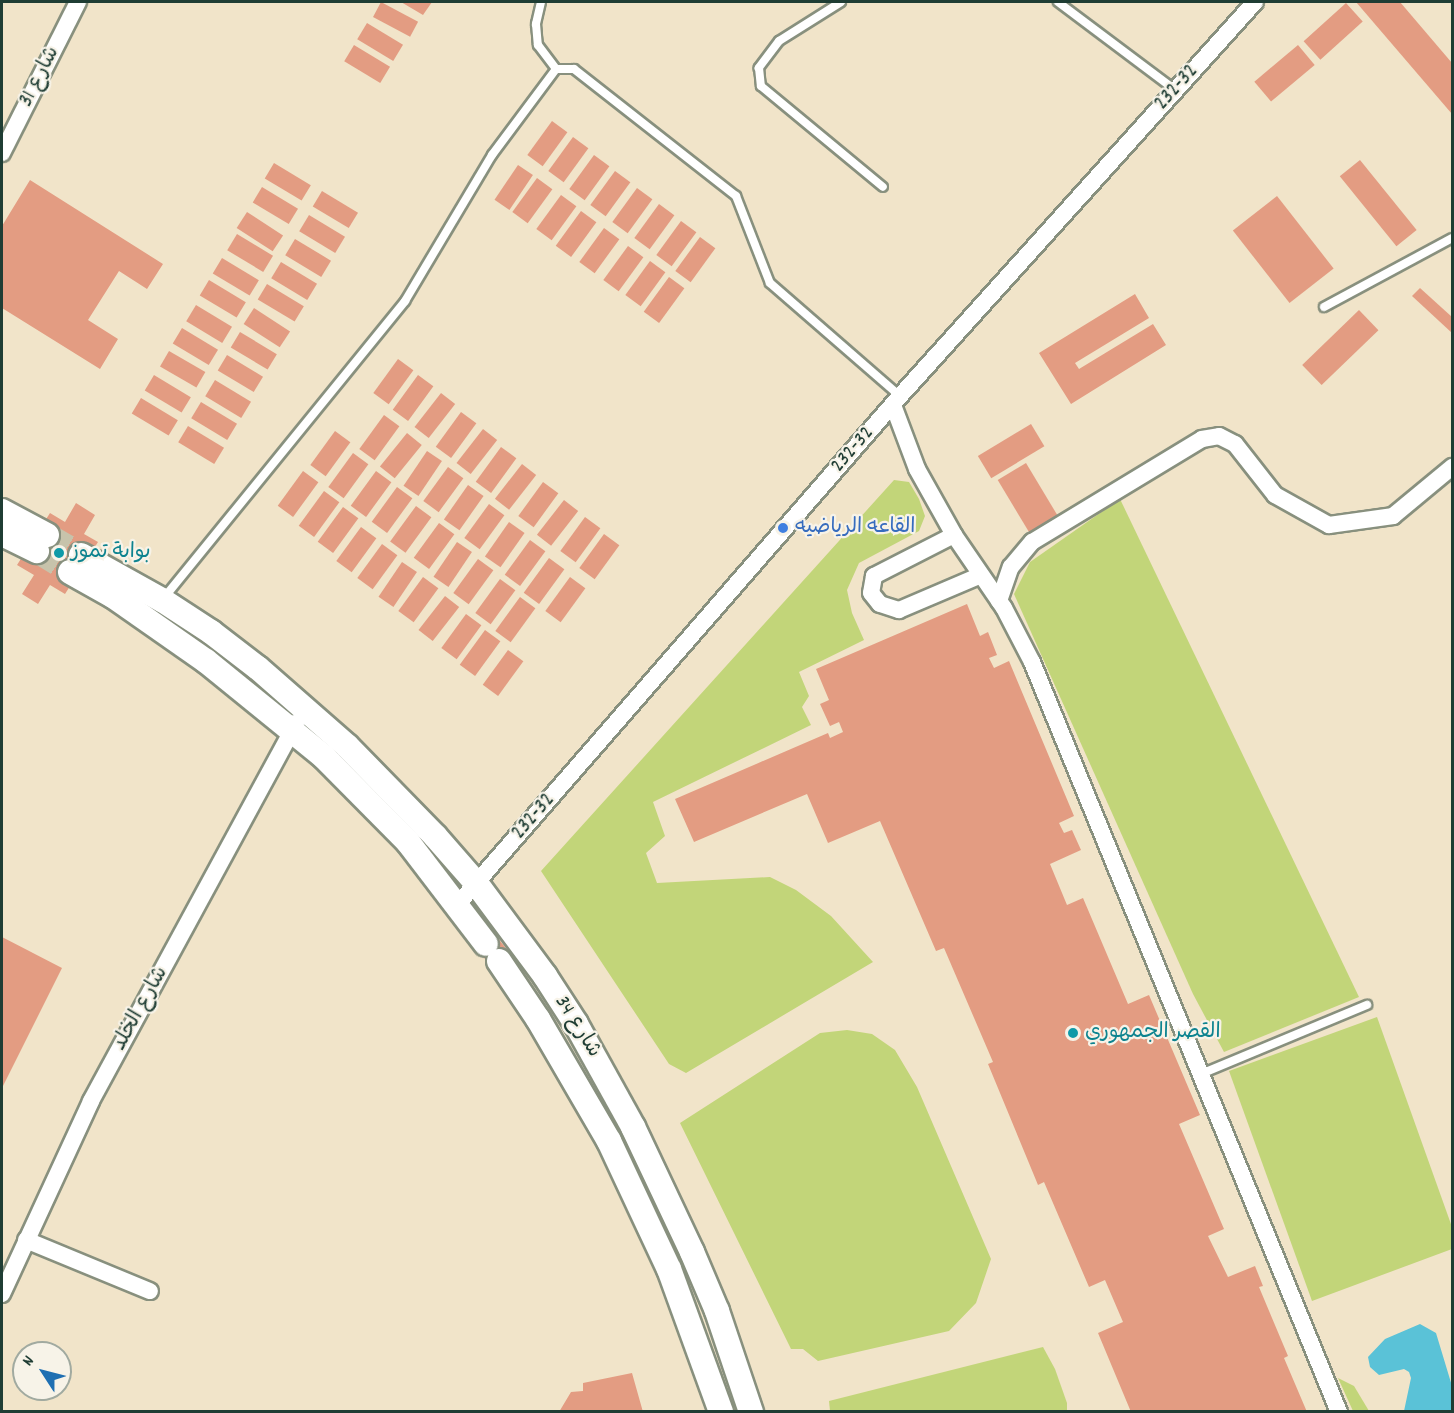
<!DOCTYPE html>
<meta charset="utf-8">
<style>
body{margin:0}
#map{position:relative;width:1454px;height:1413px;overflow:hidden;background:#f1e4c9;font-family:Dekko,"Playpen Sans Arabic",sans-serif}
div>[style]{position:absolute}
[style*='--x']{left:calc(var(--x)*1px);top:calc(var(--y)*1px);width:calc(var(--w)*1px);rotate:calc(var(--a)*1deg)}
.green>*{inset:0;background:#c2d579}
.water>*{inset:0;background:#5ac2d7}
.building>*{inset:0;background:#e39c82;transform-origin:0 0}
.secondary-tunnel>*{height:24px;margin-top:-12px;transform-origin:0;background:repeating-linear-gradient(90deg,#c7c3ab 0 24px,transparent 0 36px)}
.roads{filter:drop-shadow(2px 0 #88907e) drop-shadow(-2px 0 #88907e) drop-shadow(0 2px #88907e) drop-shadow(0 -2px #88907e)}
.service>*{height:8px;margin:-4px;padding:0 4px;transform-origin:4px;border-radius:4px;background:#fff}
.minor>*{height:16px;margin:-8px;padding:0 8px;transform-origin:8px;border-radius:8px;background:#fff}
.secondary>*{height:24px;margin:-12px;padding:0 12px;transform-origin:12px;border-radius:12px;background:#fff}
.dots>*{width:16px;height:16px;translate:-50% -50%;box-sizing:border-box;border:3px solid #f7f3e8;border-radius:50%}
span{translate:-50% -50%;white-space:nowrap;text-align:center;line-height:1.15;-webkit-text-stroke:4.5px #f7f3e8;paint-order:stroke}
.street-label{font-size:21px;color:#1f3d34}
.shop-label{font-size:21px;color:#366cbe}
.left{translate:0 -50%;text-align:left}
.culture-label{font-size:21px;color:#0d838f}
.frame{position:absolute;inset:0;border:3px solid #1f3d34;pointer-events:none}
.north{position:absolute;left:12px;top:1341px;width:60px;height:60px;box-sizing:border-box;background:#f7f3e8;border:2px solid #a1aaa0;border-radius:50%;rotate:306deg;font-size:16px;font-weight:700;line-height:24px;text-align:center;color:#1f3d34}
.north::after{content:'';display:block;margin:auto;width:21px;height:27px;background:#1f6fb2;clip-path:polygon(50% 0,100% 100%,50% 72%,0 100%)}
</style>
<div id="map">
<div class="green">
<i style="clip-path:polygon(894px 480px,909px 482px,919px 499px,925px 516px,919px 531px,859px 563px,847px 590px,852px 613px,864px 640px,799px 672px,809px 696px,802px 707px,811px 725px,653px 802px,665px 836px,646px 853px,657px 883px,770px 877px,796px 890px,831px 916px,873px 962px,686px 1073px,669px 1064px,541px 871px)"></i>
<i style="clip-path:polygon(1120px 499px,1359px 997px,1224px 1052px,1193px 994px,1014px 594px,1030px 562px)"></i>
<i style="clip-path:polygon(1377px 1017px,1452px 1227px,1452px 1249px,1312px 1301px,1229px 1071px)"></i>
<i style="clip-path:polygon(847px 1030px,872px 1034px,895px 1050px,917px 1087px,991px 1259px,976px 1303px,949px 1331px,818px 1361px,803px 1349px,791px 1349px,680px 1123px,820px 1033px)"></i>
<i style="clip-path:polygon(1043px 1347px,1055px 1369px,1067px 1403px,1067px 1411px,830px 1411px,829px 1401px)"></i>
<i style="clip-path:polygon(1338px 1378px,1354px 1386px,1369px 1411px,1353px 1411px)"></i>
</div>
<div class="water">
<i style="clip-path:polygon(1420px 1324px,1436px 1333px,1452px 1386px,1452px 1411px,1404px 1411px,1411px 1378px,1409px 1372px,1404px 1369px,1379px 1375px,1370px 1367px,1368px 1357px,1385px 1339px)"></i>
</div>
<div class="building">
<i style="left:381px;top:2px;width:42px;height:17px;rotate:28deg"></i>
<i style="clip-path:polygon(401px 2px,432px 2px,423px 15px)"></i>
<i style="clip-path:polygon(1356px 2px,1400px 2px,1452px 63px,1452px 114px)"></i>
<i style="left:1346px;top:3px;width:25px;height:57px;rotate:48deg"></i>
<i style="left:367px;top:23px;width:42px;height:19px;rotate:31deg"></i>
<i style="left:354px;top:45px;width:42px;height:19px;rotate:31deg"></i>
<i style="left:1298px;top:45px;width:26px;height:57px;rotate:50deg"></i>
<i style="left:552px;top:121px;width:19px;height:42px;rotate:36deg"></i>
<i style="left:573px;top:137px;width:19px;height:42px;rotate:36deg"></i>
<i style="left:594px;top:155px;width:19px;height:42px;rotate:36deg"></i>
<i style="left:1360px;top:160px;width:90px;height:26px;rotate:51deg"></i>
<i style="left:274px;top:163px;width:43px;height:18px;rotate:31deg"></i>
<i style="left:518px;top:165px;width:18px;height:42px;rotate:34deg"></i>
<i style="left:615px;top:171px;width:19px;height:42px;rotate:36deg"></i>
<i style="left:537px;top:178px;width:19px;height:42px;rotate:36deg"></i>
<i style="clip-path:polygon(30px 180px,163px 264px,147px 289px,119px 271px,88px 320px,118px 339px,100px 369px,2px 308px,2px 226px)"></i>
<i style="left:262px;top:187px;width:42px;height:18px;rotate:31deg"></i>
<i style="left:637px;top:188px;width:19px;height:42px;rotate:36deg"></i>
<i style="left:322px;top:191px;width:42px;height:18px;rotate:31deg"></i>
<i style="left:561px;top:195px;width:19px;height:42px;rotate:36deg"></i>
<i style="left:1277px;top:196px;width:92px;height:56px;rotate:52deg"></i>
<i style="left:659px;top:204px;width:19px;height:42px;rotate:36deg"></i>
<i style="left:581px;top:211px;width:19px;height:43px;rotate:36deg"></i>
<i style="left:247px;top:212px;width:43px;height:19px;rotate:33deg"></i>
<i style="left:309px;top:215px;width:42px;height:19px;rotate:31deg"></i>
<i style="left:681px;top:221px;width:19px;height:42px;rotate:36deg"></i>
<i style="left:604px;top:228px;width:19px;height:42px;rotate:36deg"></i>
<i style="left:237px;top:234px;width:42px;height:19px;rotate:31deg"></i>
<i style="left:700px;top:237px;width:19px;height:42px;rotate:36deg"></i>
<i style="left:295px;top:239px;width:42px;height:19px;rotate:31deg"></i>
<i style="left:628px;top:246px;width:19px;height:42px;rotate:36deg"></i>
<i style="left:222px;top:258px;width:43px;height:18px;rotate:31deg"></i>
<i style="left:650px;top:261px;width:19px;height:42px;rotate:36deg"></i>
<i style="left:281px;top:262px;width:42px;height:19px;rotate:31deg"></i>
<i style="left:669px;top:277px;width:19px;height:43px;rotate:36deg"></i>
<i style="left:209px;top:280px;width:43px;height:18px;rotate:31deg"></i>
<i style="left:267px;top:284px;width:43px;height:18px;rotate:31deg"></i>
<i style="clip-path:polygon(1420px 288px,1452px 317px,1452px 333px,1412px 296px)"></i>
<i style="clip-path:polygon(1135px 294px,1149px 318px,1075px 363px,1079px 369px,1153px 324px,1166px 345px,1071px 404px,1039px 353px)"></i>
<i style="left:196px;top:305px;width:42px;height:19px;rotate:31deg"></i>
<i style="left:254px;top:308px;width:43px;height:19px;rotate:33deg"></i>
<i style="left:1359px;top:310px;width:28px;height:79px;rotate:46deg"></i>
<i style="left:182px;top:328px;width:42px;height:18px;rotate:31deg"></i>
<i style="left:240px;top:332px;width:43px;height:18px;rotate:31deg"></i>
<i style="left:169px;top:351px;width:42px;height:18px;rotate:30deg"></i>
<i style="left:227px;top:355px;width:42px;height:18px;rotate:31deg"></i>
<i style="left:398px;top:359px;width:19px;height:42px;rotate:36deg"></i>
<i style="left:154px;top:375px;width:43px;height:18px;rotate:31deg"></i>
<i style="left:418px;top:375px;width:19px;height:43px;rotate:36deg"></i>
<i style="left:215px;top:380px;width:42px;height:19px;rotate:31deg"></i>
<i style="left:441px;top:393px;width:18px;height:43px;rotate:38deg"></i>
<i style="left:141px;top:398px;width:43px;height:18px;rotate:31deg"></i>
<i style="left:201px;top:402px;width:42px;height:19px;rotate:31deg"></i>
<i style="left:461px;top:412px;width:19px;height:43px;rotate:36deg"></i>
<i style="left:384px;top:415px;width:19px;height:42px;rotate:36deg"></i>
<i style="left:1031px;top:424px;width:26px;height:62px;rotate:59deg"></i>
<i style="left:188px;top:426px;width:42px;height:19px;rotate:31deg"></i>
<i style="left:483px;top:429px;width:18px;height:43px;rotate:38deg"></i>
<i style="left:335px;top:431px;width:19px;height:42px;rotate:36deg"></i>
<i style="left:407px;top:433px;width:19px;height:43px;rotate:39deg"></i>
<i style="left:501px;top:447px;width:19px;height:43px;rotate:36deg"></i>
<i style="left:427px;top:451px;width:18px;height:42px;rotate:34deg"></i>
<i style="left:353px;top:453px;width:19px;height:42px;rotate:36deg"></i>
<i style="left:1026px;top:463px;width:61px;height:33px;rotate:59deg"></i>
<i style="left:522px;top:464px;width:18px;height:44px;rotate:38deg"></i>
<i style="left:448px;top:467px;width:19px;height:42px;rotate:36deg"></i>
<i style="left:303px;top:471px;width:19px;height:43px;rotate:36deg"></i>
<i style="left:376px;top:471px;width:19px;height:43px;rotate:36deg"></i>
<i style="left:543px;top:482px;width:19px;height:42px;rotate:36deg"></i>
<i style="left:468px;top:485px;width:19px;height:42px;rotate:35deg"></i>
<i style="left:397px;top:487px;width:19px;height:43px;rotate:36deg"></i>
<i style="left:324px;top:491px;width:19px;height:43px;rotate:36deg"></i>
<i style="left:564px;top:500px;width:18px;height:44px;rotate:38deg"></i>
<i style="clip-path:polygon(76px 503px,95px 515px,84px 534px,98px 542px,65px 594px,50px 585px,38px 604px,22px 594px,34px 575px,17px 565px,50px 513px,65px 522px)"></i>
<i style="left:489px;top:504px;width:19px;height:42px;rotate:36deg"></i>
<i style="left:416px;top:506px;width:19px;height:44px;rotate:36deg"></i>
<i style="left:343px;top:507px;width:19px;height:43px;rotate:36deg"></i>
<i style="left:585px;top:517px;width:19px;height:42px;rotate:36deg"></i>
<i style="left:509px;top:522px;width:19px;height:42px;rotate:35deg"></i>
<i style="left:439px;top:523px;width:19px;height:43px;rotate:36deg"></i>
<i style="left:361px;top:527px;width:19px;height:42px;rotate:36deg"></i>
<i style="left:604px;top:534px;width:19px;height:42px;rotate:36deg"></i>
<i style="left:530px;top:540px;width:19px;height:43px;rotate:36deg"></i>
<i style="left:457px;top:542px;width:18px;height:42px;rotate:34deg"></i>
<i style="left:382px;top:544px;width:19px;height:42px;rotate:36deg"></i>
<i style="left:549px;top:558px;width:19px;height:43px;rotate:36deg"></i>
<i style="left:478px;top:559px;width:19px;height:42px;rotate:36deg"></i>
<i style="left:402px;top:562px;width:18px;height:42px;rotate:34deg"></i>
<i style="left:423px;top:577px;width:19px;height:42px;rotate:36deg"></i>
<i style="left:570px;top:577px;width:19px;height:42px;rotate:36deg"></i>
<i style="left:500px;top:579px;width:19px;height:42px;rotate:36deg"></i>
<i style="left:445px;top:596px;width:18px;height:43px;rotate:38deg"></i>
<i style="left:520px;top:597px;width:19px;height:42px;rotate:36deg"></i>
<i style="clip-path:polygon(967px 604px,980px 636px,988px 632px,997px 655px,989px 658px,994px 668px,1009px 661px,1074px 816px,1059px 823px,1064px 833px,1072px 830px,1081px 850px,1050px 864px,1067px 905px,1083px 898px,1128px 1004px,1149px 995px,1200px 1115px,1179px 1124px,1224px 1229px,1208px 1236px,1228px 1277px,1255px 1266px,1263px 1286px,1259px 1287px,1288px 1356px,1284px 1358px,1307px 1412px,1131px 1412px,1098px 1333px,1123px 1322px,1105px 1280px,1089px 1287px,1044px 1182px,1038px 1185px,988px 1064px,993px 1062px,944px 948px,936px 951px,880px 821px,828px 843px,807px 794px,694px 842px,675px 799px,828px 733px,830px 738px,843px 732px,839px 722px,830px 726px,820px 704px,829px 700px,816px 669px)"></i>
<i style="left:466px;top:614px;width:19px;height:42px;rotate:36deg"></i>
<i style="left:485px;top:630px;width:19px;height:43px;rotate:36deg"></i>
<i style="left:508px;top:650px;width:19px;height:43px;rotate:36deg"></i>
<i style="left:496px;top:936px;width:21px;height:23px;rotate:51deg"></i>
<i style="clip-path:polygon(2px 937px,62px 968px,2px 1088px)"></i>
<i style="clip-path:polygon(632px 1373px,643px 1412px,559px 1412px,571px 1392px,583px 1391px,583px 1383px)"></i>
</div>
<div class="secondary-tunnel">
<i style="--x:47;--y:535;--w:39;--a:30"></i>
<i style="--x:37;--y:551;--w:39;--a:32"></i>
</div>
<div class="roads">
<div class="service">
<i style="--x:541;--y:2;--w:23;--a:103"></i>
<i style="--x:536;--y:24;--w:21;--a:85"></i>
<i style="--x:538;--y:45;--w:30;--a:53"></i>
<i style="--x:841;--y:2;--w:73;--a:147.8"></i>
<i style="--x:779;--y:41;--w:34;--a:127"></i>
<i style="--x:759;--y:68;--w:18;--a:84"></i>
<i style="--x:761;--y:86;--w:158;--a:39.6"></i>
<i style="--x:1058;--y:2;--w:146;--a:36.9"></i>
<i style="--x:1324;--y:307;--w:145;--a:-28.3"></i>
<i style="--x:163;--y:599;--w:384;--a:-50.9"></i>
<i style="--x:405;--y:301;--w:170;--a:-59.2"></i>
<i style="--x:492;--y:155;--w:107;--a:-53.3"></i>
<i style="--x:556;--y:69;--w:18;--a:0"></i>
<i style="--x:574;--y:69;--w:206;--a:38.1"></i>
<i style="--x:736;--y:196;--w:93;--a:68.7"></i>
<i style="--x:770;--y:283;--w:172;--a:41"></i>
<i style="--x:1201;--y:1074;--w:180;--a:-22.6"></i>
</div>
<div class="minor">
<i style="--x:2;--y:153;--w:169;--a:-63.3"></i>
<i style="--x:893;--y:405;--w:68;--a:69.4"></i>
<i style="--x:917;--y:469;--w:76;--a:60.7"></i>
<i style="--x:954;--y:535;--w:88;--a:55.6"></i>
<i style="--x:1004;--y:608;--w:61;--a:62.6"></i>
<i style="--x:1032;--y:662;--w:810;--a:67.74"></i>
<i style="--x:954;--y:535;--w:90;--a:152.9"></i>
<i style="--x:874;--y:576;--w:17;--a:100"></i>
<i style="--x:871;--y:593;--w:14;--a:51"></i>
<i style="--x:880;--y:604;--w:20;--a:18"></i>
<i style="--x:899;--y:610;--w:89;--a:-23.1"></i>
<i style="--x:999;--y:601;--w:36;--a:-71"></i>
<i style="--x:1011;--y:567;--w:33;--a:-50"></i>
<i style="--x:1032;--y:542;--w:199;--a:-31.2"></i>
<i style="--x:1202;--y:439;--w:17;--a:-10"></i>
<i style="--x:1219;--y:436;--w:18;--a:27"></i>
<i style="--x:1235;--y:444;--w:65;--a:51.9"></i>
<i style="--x:1275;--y:495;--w:62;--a:29.1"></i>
<i style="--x:1329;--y:525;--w:65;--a:-8"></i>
<i style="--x:1393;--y:516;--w:77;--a:-39.7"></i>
<i style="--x:457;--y:905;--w:675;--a:-48.97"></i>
<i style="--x:900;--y:396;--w:530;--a:-47.98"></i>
<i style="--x:26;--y:1240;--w:134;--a:22.4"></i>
<i style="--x:2;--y:1294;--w:213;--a:-65.2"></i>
<i style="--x:91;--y:1101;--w:431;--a:-61.5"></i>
</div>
<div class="secondary">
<i style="--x:2;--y:511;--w:51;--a:28.1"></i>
<i style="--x:2;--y:534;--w:39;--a:26"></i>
<i style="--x:81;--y:555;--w:93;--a:29.1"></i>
<i style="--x:162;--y:600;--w:59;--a:33.1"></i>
<i style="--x:211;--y:632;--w:59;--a:37.5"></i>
<i style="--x:258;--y:668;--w:118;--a:41.2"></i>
<i style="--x:347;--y:746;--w:126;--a:45.6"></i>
<i style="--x:435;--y:836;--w:62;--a:48.9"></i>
<i style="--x:476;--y:883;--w:116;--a:53.4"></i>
<i style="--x:545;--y:976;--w:57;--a:57.1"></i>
<i style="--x:576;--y:1024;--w:118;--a:61"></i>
<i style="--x:633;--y:1127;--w:138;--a:64.7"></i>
<i style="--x:692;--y:1252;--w:64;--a:67"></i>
<i style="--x:717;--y:1311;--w:107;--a:71.4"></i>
<i style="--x:70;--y:572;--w:49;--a:29.2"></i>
<i style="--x:113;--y:596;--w:113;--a:35"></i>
<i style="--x:206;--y:661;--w:152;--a:39.1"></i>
<i style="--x:324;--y:757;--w:120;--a:45.3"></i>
<i style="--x:408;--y:842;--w:128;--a:52.6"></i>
<i style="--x:499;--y:961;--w:70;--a:56.1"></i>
<i style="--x:538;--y:1019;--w:141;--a:59.8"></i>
<i style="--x:609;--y:1141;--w:141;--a:64.9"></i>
<i style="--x:669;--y:1269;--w:152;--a:70"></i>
</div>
</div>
<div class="dots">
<i style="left:783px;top:528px;background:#3f7fe0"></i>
<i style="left:59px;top:553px;background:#0f9aa8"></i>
<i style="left:1073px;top:1033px;background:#0f9aa8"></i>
</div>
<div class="street-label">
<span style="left:40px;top:77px;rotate:-63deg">شارع 31</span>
<span style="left:1177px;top:88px;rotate:-48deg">232-32</span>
<span style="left:853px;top:450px;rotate:-49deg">232-32</span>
<span style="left:534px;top:817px;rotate:-49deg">232-32</span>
<span style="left:141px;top:1009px;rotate:-61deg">شارع الخلد</span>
<span style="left:577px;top:1027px;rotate:58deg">شارع 34</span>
</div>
<div class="shop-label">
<span class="left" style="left:795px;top:528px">القاعه الرياضيه</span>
</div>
<div class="culture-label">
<span class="left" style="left:71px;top:553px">بوابة تموز</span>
<span class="left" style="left:1085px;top:1033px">القصر الجمهوري</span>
</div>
<div class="frame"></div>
<div class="north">N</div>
</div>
